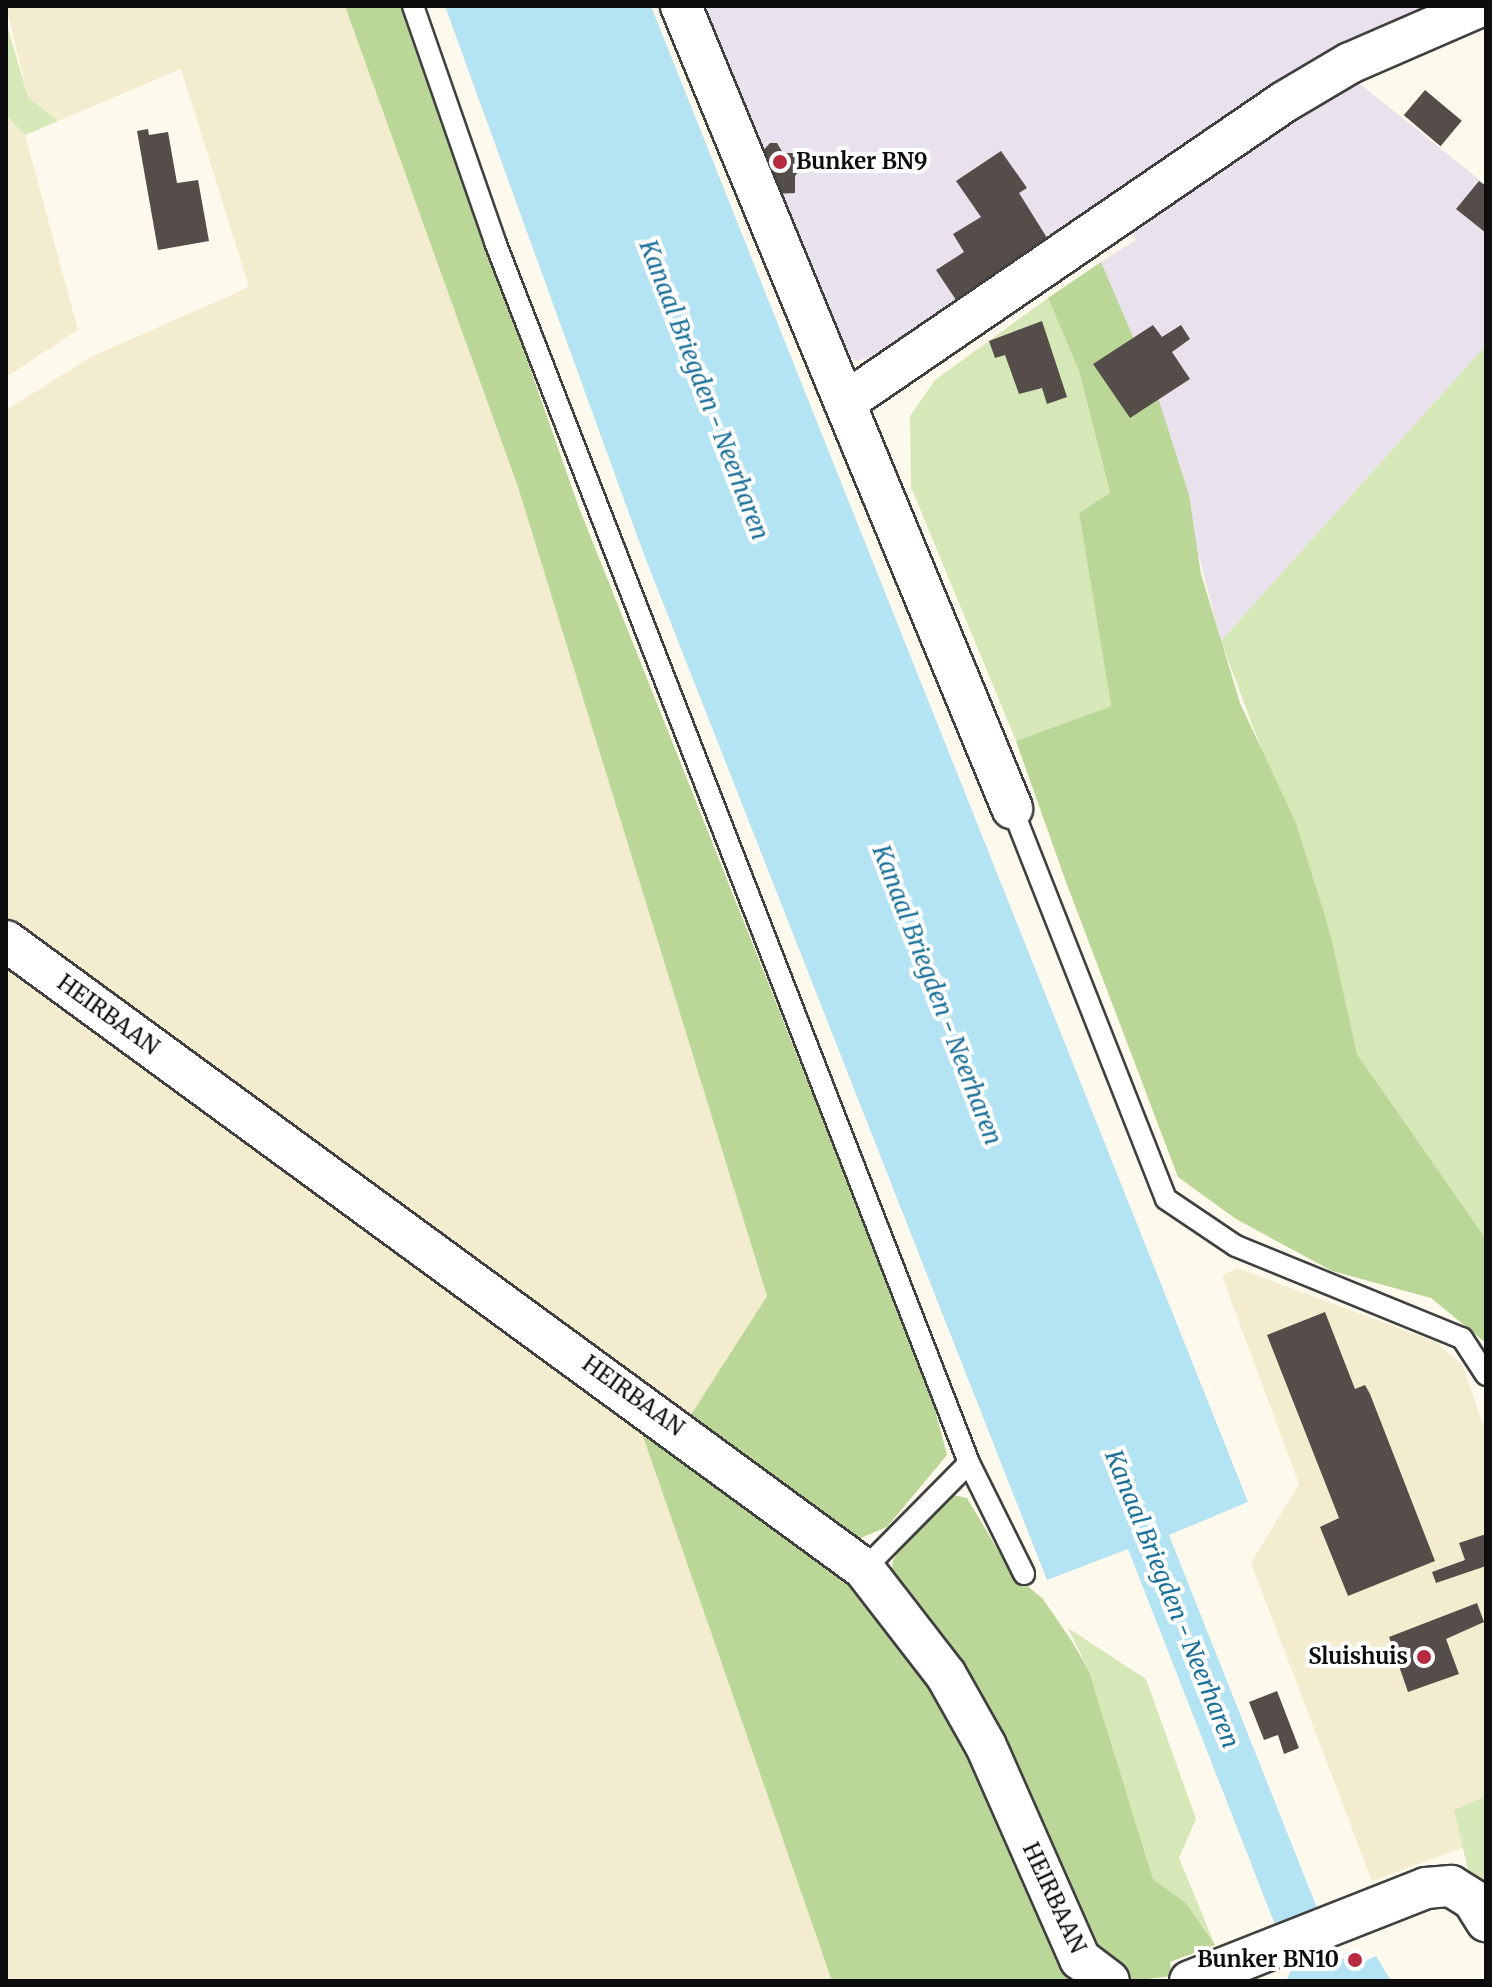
<!DOCTYPE html>
<style>
body{margin:0}
#map{position:relative;width:1492px;height:1987px;overflow:hidden;background:#fef9ed;font-family:Merriweather,serif}
div>[style]{position:absolute}
[style*='--x']{left:calc(var(--x)*1px);top:calc(var(--y)*1px);width:calc(var(--w)*1px);rotate:calc(var(--a)*1deg)}
.industrial>*{inset:0;background:#e9e1eb}
.farmland>*{inset:0;background:#f3ecce}
.green>*{inset:0;background:#d6e7b8}
.forest>*{inset:0;background:#bbd798}
.water>*{inset:0;background:#b4e3f3}
.building>*{inset:0;background:#554d49;transform-origin:0 0}
.roads{filter:drop-shadow(2px 0 #404040) drop-shadow(-2px 0 #404040) drop-shadow(0 2px #404040) drop-shadow(0 -2px #404040)}
.lane>*{height:20px;margin:-10px;padding:0 10px;transform-origin:10px;border-radius:10px;background:#fff}
.street>*{height:40px;margin:-20px;padding:0 20px;transform-origin:20px;border-radius:20px;background:#fff}
.dots>*{width:22px;height:22px;translate:-50% -50%;box-sizing:border-box;border:4px solid #fff;border-radius:50%}
span{translate:-50% -50%;white-space:nowrap;text-align:center;line-height:1.15;-webkit-text-stroke:8px #fff;paint-order:stroke}
.poi-label{font-size:22px;color:#0d0d0d;font-weight:700}
.left{translate:0 -50%;text-align:left}
.right{translate:-100% -50%;text-align:right}
.street-label{font-size:22px;color:#0d0d0d}
.water-label{font-size:24px;color:#1b7099;font-style:italic}
.frame{position:absolute;inset:0;border:8px solid #0d0d0d;pointer-events:none}
</style>
<div id="map">
<div class="industrial">
<i style="clip-path:polygon(697px 6px,1442px 6px,884px 353px,856px 361px,840px 351px)"></i>
<i style="clip-path:polygon(1355px 80px,1486px 185px,1486px 345px,1221px 641px,1155px 388px,1101px 262px,1136px 240px,1130px 223px)"></i>
</div>
<div class="farmland">
<i style="clip-path:polygon(6px 6px,345px 6px,518px 487px,767px 1296px,687px 1421px,6px 924px,6px 410px,91px 357px,249px 287px,181px 69px,58px 121px,28px 97px)"></i>
<i style="clip-path:polygon(6px 115px,25px 135px,78px 330px,6px 377px)"></i>
<i style="clip-path:polygon(6px 965px,638px 1422px,832px 1981px,6px 1981px)"></i>
<i style="clip-path:polygon(1237px 1268px,1436px 1342px,1463px 1366px,1486px 1434px,1486px 1796px,1455px 1810px,1465px 1847px,1372px 1881px,1251px 1563px,1299px 1484px,1222px 1276px)"></i>
</div>
<div class="green">
<i style="clip-path:polygon(6px 22px,28px 97px,58px 121px,25px 135px,6px 115px)"></i>
<i style="clip-path:polygon(1048px 298px,1079px 371px,1110px 494px,1079px 513px,1111px 706px,1016px 741px,911px 487px,910px 416px,935px 380px)"></i>
<i style="clip-path:polygon(1486px 345px,1486px 1239px,1357px 1054px,1331px 936px,1221px 641px)"></i>
<i style="clip-path:polygon(1068px 1628px,1146px 1679px,1196px 1819px,1179px 1858px,1215px 1945px,1186px 1903px,1153px 1879px,1089px 1671px)"></i>
<i style="clip-path:polygon(1486px 1796px,1486px 1891px,1468px 1870px,1454px 1810px)"></i>
</div>
<div class="forest">
<i style="clip-path:polygon(345px 6px,403px 6px,578px 505px,929px 1387px,947px 1455px,887px 1527px,846px 1544px,687px 1421px,767px 1296px,518px 487px)"></i>
<i style="clip-path:polygon(1101px 262px,1155px 388px,1189px 495px,1201px 574px,1240px 703px,1296px 823px,1331px 936px,1357px 1054px,1486px 1239px,1486px 1343px,1431px 1298px,1332px 1271px,1236px 1219px,1178px 1177px,1066px 882px,1016px 741px,1111px 706px,1079px 513px,1110px 493px,1079px 371px,1048px 298px)"></i>
<i style="clip-path:polygon(638px 1422px,874px 1601px,962px 1715px,1086px 1981px,832px 1981px)"></i>
<i style="clip-path:polygon(953px 1495px,967px 1498px,1011px 1572px,1043px 1599px,1071px 1640px,1089px 1671px,1153px 1879px,1186px 1903px,1215px 1945px,1170px 1962px,1172px 1976px,1132px 1981px,1118px 1976px,1094px 1955px,890px 1585px,893px 1560px,909px 1536px)"></i>
</div>
<div class="water">
<i style="clip-path:polygon(445px 6px,651px 6px,1248px 1502px,1169px 1535px,1338px 1961px,1346px 1957px,1352px 1967px,1376px 1956px,1391px 1981px,1286px 1981px,1292px 1968px,1128px 1549px,1047px 1580px,643px 552px)"></i>
</div>
<div class="building">
<i style="left:1425px;top:90px;width:48px;height:33px;rotate:40deg"></i>
<i style="clip-path:polygon(148px 129px,149px 135px,168px 132px,177px 183px,198px 180px,209px 241px,158px 250px,137px 131px)"></i>
<i style="clip-path:polygon(770px 143px,777px 143px,783px 153px,794px 153px,800px 170px,795px 176px,795px 193px,775px 194px,760px 154px)"></i>
<i style="clip-path:polygon(1001px 151px,1027px 188px,1019px 193px,1049px 241px,956px 300px,936px 270px,964px 252px,953px 234px,981px 217px,956px 181px)"></i>
<i style="clip-path:polygon(1479px 181px,1486px 186px,1486px 233px,1456px 209px)"></i>
<i style="clip-path:polygon(1042px 321px,1067px 397px,1047px 404px,1042px 388px,1019px 394px,1005px 355px,995px 358px,989px 341px)"></i>
<i style="clip-path:polygon(1153px 325px,1162px 337px,1181px 325px,1190px 339px,1172px 352px,1190px 379px,1130px 418px,1093px 364px)"></i>
<i style="clip-path:polygon(1325px 1312px,1355px 1389px,1365px 1385px,1370px 1394px,1435px 1561px,1348px 1596px,1320px 1527px,1339px 1518px,1267px 1335px)"></i>
<i style="clip-path:polygon(1486px 1534px,1486px 1566px,1436px 1583px,1432px 1572px,1465px 1560px,1459px 1543px)"></i>
<i style="clip-path:polygon(1477px 1603px,1484px 1622px,1446px 1639px,1459px 1674px,1408px 1692px,1389px 1637px)"></i>
<i style="clip-path:polygon(1277px 1691px,1299px 1748px,1284px 1754px,1278px 1735px,1264px 1740px,1249px 1702px)"></i>
<i style="left:1359px;top:1951px;width:12px;height:14px;rotate:66deg"></i>
</div>
<div class="roads">
<div class="lane">
<i style="--x:413;--y:6;--w:250;--a:70.8"></i>
<i style="--x:495;--y:242;--w:1310;--a:68.78"></i>
<i style="--x:969;--y:1463;--w:149;--a:134.7"></i>
<i style="--x:1012;--y:808;--w:420;--a:68.5"></i>
<i style="--x:1166;--y:1199;--w:84;--a:33.9"></i>
<i style="--x:1236;--y:1246;--w:244;--a:22.2"></i>
<i style="--x:1462;--y:1338;--w:44;--a:57"></i>
<i style="--x:969;--y:1463;--w:124;--a:63.6"></i>
</div>
<div class="street">
<i style="--x:681;--y:6;--w:868;--a:67.57"></i>
<i style="--x:847;--y:401;--w:529;--a:-34.38"></i>
<i style="--x:1284;--y:102;--w:77;--a:-30.6"></i>
<i style="--x:1350;--y:63;--w:143;--a:-23.5"></i>
<i style="--x:6;--y:941;--w:1063;--a:36.2"></i>
<i style="--x:864;--y:1569;--w:134;--a:52.3"></i>
<i style="--x:946;--y:1675;--w:81;--a:60.6"></i>
<i style="--x:986;--y:1746;--w:233;--a:66.2"></i>
<i style="--x:1080;--y:1959;--w:36;--a:37"></i>
<i style="--x:1190;--y:1981;--w:254;--a:-21.5"></i>
<i style="--x:1426;--y:1888;--w:25;--a:-5"></i>
<i style="--x:1451;--y:1886;--w:26;--a:32"></i>
<i style="--x:1473;--y:1900;--w:25;--a:58"></i>
</div>
</div>
<div class="dots">
<i style="left:780px;top:162px;background:#b72a40"></i>
<i style="left:1424px;top:1657px;background:#b72a40"></i>
<i style="left:1355px;top:1960px;background:#b72a40"></i>
</div>
<div class="poi-label">
<span class="left" style="left:796px;top:162px">Bunker BN9</span>
<span class="right" style="left:1408px;top:1657px">Sluishuis</span>
<span class="right" style="left:1339px;top:1960px">Bunker BN10</span>
</div>
<div class="street-label">
<span style="left:108px;top:1015px;rotate:36deg">HEIRBAAN</span>
<span style="left:633px;top:1396px;rotate:36deg">HEIRBAAN</span>
<span style="left:1054px;top:1898px;rotate:65deg">HEIRBAAN</span>
</div>
<div class="water-label">
<span style="left:704px;top:390px;rotate:69deg">Kanaal Briegden - Neerharen</span>
<span style="left:937px;top:995px;rotate:69deg">Kanaal Briegden - Neerharen</span>
<span style="left:1172px;top:1599px;rotate:68deg">Kanaal Briegden - Neerharen</span>
</div>
<div class="frame"></div>
</div>
